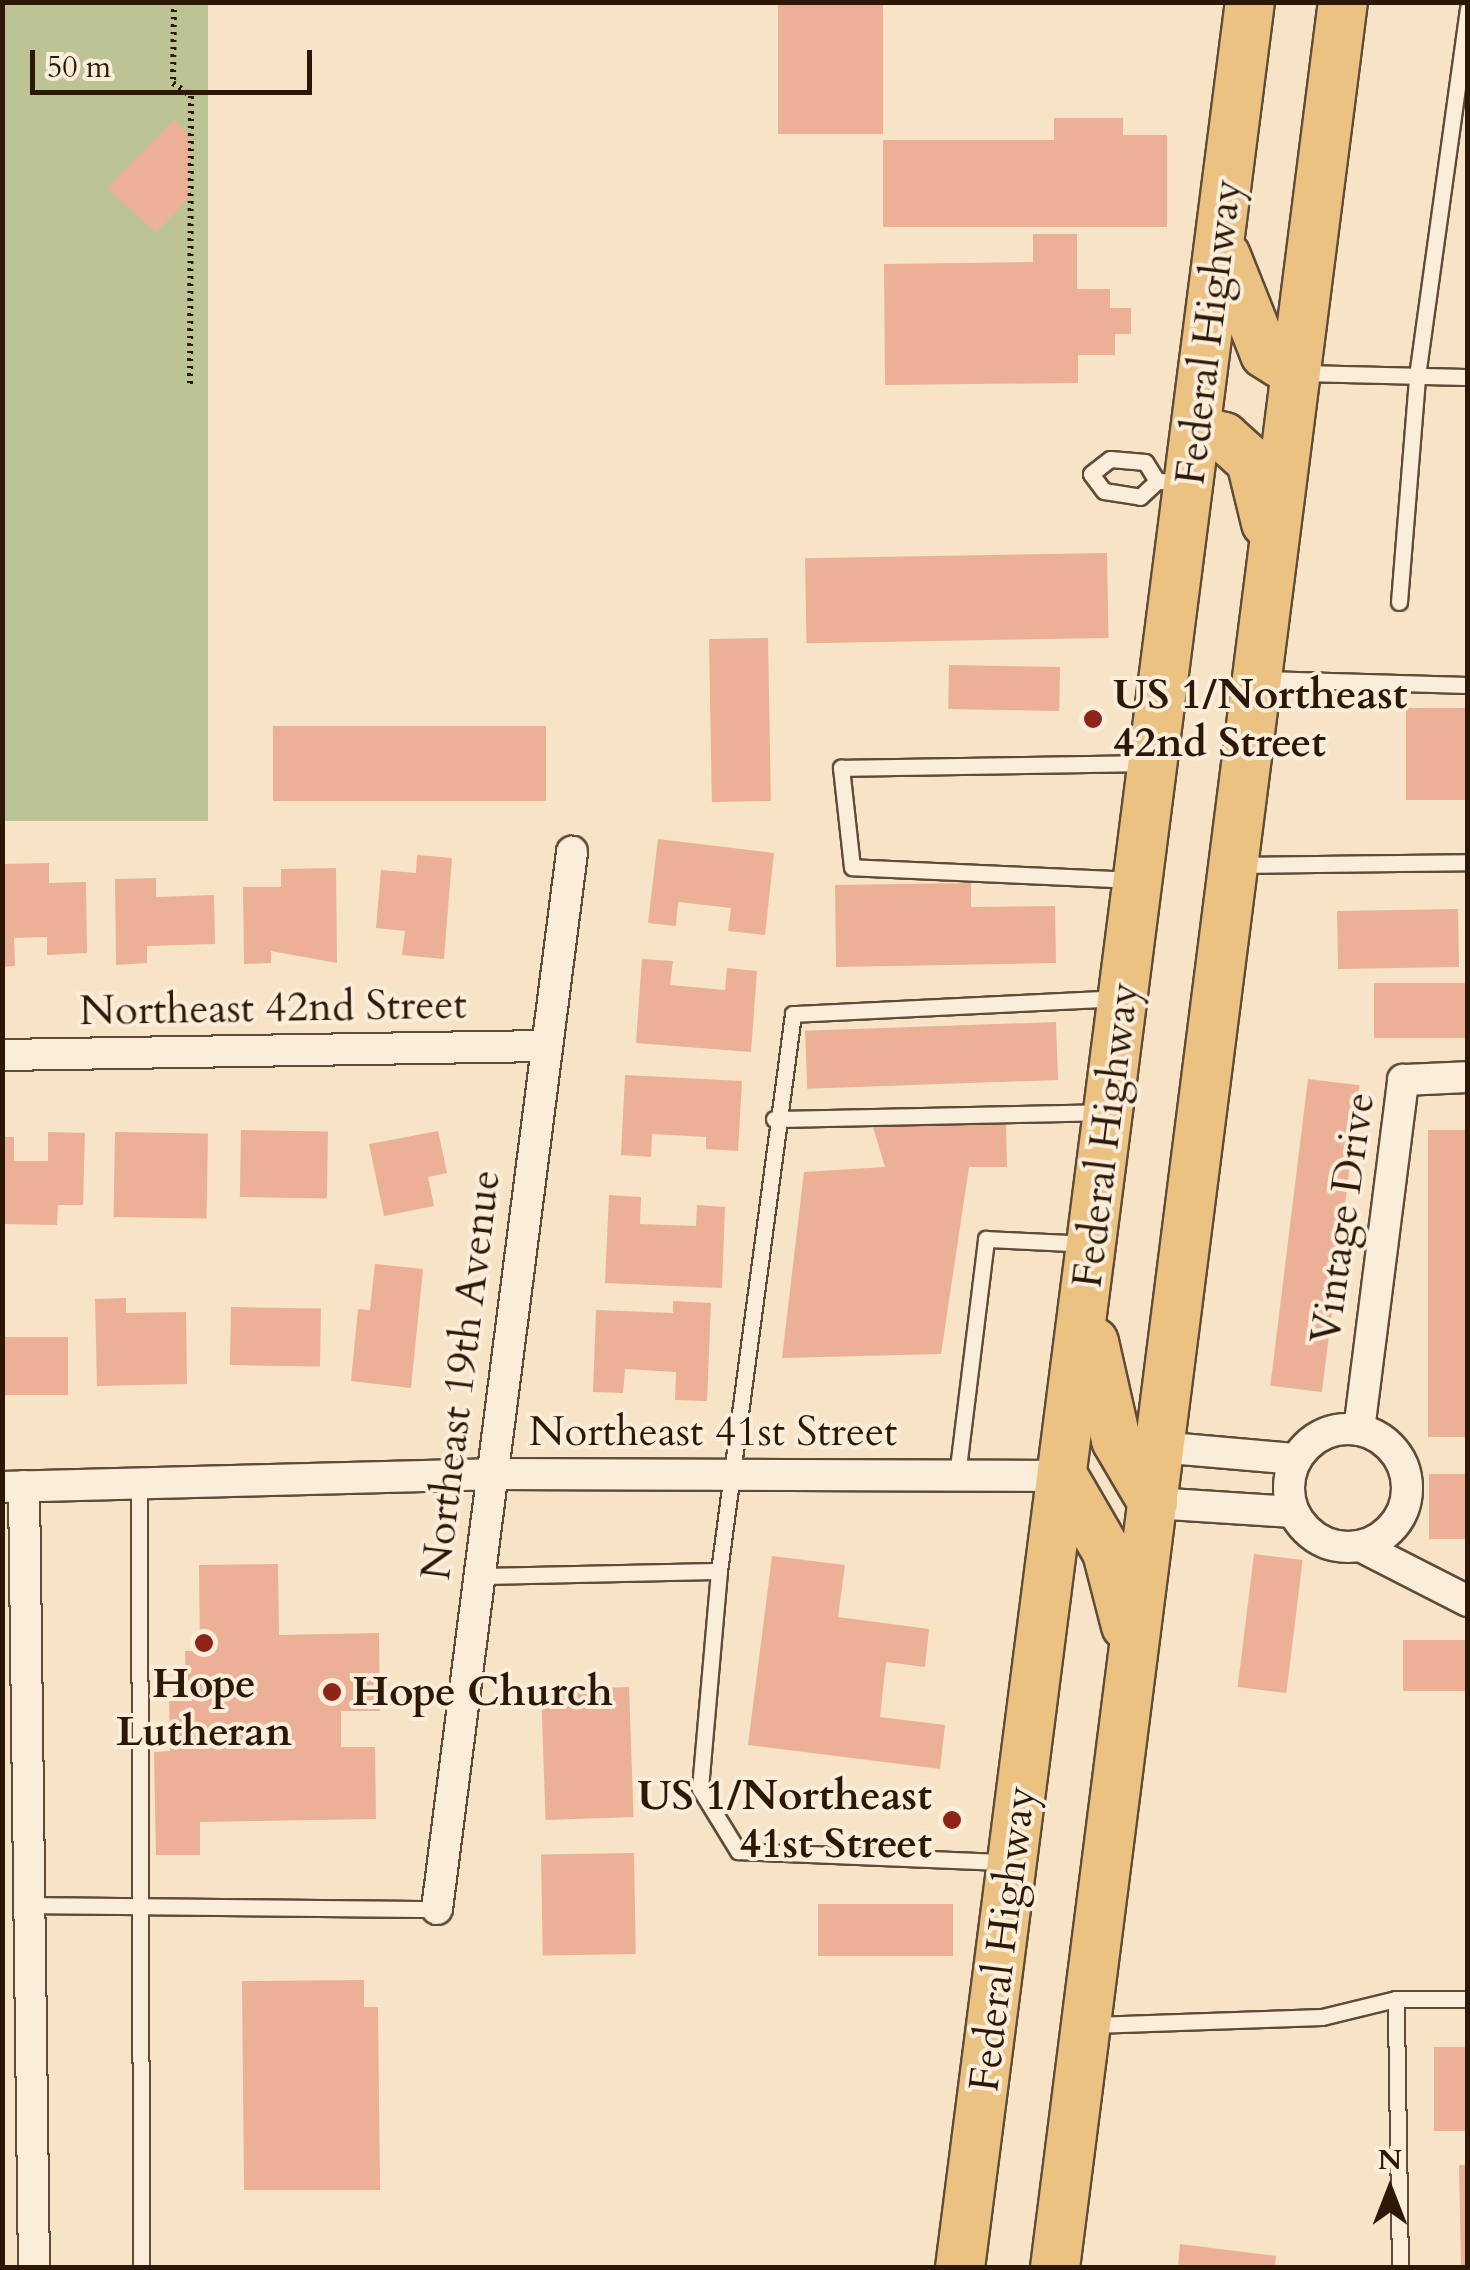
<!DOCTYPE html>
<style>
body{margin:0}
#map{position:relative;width:1470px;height:2270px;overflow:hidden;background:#f7e4c6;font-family:Cardo,serif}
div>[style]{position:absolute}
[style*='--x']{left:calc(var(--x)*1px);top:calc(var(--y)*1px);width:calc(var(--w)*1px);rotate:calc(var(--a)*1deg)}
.green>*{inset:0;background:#bcc496;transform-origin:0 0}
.building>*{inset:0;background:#ebb096;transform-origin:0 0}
.path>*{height:6px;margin-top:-3px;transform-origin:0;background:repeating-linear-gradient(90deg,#2d1808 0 2.5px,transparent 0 7.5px)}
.roads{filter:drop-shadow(2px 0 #604b38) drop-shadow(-2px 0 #604b38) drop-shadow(0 2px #604b38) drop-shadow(0 -2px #604b38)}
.service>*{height:15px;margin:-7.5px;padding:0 7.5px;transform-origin:7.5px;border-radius:7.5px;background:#faedda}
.minor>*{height:30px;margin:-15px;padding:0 15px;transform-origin:15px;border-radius:15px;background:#faedda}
.minor>.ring{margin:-15px;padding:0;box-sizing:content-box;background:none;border:30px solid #faedda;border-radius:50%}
.primary>*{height:48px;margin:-24px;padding:0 24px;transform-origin:24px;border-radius:24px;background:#ecc283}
.dots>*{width:28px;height:28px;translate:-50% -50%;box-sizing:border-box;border:5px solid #faedda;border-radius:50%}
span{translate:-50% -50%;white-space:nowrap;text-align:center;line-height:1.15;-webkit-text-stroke:8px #faedda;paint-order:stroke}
.street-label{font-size:42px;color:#2d1808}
.poi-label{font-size:42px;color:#2d1808;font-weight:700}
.left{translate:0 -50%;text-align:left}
.right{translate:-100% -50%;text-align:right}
.frame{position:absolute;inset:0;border:5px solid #2d1808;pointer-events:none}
.north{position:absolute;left:1340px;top:2140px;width:100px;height:100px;-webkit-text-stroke:8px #faedda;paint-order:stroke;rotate:0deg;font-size:28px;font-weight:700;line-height:40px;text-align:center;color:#2d1808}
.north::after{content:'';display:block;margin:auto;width:35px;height:45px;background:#2d1808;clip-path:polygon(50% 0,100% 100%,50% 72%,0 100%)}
.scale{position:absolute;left:30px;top:50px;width:282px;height:45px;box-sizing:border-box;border:5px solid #2d1808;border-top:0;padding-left:12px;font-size:30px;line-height:35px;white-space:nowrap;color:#2d1808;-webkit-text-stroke:8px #faedda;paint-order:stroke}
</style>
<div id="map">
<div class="green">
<i style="left:3px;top:3px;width:205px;height:818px"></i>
</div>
<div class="building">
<i style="left:778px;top:2px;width:105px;height:132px"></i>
<i style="clip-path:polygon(1054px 118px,1123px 118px,1123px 135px,1167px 135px,1167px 227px,883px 227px,883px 140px,1054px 140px)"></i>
<i style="clip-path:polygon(175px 119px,190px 137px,189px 198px,156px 233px,107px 188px)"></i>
<i style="clip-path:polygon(1033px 234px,1077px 234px,1077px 289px,1110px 289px,1110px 308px,1131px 308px,1131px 334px,1115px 334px,1115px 355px,1078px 355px,1078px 383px,885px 385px,884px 264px,1033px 262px)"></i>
<i style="left:1107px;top:553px;width:85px;height:302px;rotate:89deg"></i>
<i style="left:768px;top:638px;width:163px;height:59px;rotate:89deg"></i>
<i style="left:949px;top:665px;width:111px;height:44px;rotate:1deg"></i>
<i style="left:1468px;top:708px;width:92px;height:62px;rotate:90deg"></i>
<i style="left:546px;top:726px;width:75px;height:273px;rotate:90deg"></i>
<i style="clip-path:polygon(658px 839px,774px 853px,765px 935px,728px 931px,731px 908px,678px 902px,676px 926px,648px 923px)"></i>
<i style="clip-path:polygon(417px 855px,452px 858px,444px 959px,402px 955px,405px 931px,376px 928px,381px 870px,416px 873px)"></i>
<i style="clip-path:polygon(49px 863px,49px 883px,86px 882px,87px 953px,47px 955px,47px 937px,14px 938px,15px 966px,2px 967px,2px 864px)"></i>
<i style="clip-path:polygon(336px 868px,337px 963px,271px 951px,271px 963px,244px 964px,243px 887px,281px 887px,281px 869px)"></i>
<i style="clip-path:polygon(156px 878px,156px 897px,214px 895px,215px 944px,147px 946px,147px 963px,116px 965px,115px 879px)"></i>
<i style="clip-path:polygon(971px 883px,971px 907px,1055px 906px,1056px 963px,836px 967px,835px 885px)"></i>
<i style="left:1458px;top:909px;width:58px;height:121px;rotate:89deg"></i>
<i style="clip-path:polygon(642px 959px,673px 961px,670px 985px,725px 990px,727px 968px,757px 971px,751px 1052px,636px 1043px)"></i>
<i style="left:1468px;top:983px;width:55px;height:94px;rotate:90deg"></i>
<i style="left:1056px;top:1022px;width:58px;height:251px;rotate:88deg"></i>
<i style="clip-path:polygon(625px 1075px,742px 1081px,738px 1151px,706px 1149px,706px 1137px,652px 1134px,651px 1157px,621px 1155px)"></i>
<i style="left:1308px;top:1079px;width:52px;height:309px;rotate:7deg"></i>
<i style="clip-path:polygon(1006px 1124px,1007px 1167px,969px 1167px,941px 1354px,782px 1358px,804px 1172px,885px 1167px,873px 1127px)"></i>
<i style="left:241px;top:1130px;width:87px;height:67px;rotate:1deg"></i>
<i style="left:1468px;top:1130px;width:307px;height:40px;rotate:90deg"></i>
<i style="clip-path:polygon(438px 1131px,447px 1173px,428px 1177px,434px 1206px,384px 1216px,369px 1144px)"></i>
<i style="clip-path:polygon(48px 1132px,85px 1133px,83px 1205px,58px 1205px,57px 1225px,2px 1224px,2px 1137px,14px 1137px,14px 1161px,48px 1161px)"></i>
<i style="left:115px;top:1132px;width:93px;height:85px;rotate:1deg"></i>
<i style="clip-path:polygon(609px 1195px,641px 1197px,640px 1224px,696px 1226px,697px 1205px,725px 1207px,722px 1288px,605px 1283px)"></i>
<i style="clip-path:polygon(375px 1264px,423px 1269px,411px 1388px,351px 1381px,358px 1309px,370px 1310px)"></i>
<i style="clip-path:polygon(126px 1298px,126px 1313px,186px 1312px,187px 1384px,97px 1386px,95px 1299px)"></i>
<i style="clip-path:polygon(673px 1301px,711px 1303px,707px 1401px,675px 1400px,676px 1372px,625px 1369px,623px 1393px,593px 1392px,596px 1310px,673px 1313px)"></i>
<i style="left:231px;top:1307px;width:90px;height:58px;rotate:1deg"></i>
<i style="left:68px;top:1337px;width:58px;height:66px;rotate:90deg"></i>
<i style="left:1429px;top:1474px;width:39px;height:65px"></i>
<i style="left:1254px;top:1554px;width:49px;height:134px;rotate:7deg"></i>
<i style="clip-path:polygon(772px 1556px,845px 1565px,838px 1617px,929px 1629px,925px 1667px,886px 1662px,880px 1717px,945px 1725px,940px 1769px,748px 1745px)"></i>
<i style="clip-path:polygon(278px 1564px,279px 1635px,379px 1633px,380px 1711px,341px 1711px,341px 1747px,375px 1747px,376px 1819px,200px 1822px,200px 1855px,156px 1855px,154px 1752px,170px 1751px,169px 1697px,186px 1696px,185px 1651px,200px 1651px,199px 1565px)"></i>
<i style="left:1468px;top:1640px;width:51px;height:65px;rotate:90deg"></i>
<i style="left:629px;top:1687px;width:130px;height:88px;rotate:88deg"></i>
<i style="left:634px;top:1853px;width:101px;height:93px;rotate:89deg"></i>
<i style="left:818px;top:1904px;width:135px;height:52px"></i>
<i style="clip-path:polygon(364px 1980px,364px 2007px,378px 2007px,380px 2190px,244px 2190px,242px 1981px)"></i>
<i style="left:1468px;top:2047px;width:84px;height:34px;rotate:90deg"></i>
<i style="clip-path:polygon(1459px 2165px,1468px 2165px,1468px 2268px,1461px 2268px)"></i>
<i style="clip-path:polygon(1180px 2244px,1276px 2256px,1275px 2268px,1178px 2268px)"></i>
</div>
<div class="path">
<i style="--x:174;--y:2;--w:81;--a:90.7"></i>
<i style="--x:173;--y:83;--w:22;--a:36"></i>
<i style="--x:191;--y:96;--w:290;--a:90.2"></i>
</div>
<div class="roads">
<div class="service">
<i style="--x:1300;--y:373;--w:168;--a:1.4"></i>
<i style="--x:1157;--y:481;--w:22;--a:-122"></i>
<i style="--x:1145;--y:462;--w:35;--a:-175"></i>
<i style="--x:1110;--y:459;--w:24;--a:142"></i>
<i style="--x:1091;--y:474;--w:21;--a:53"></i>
<i style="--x:1104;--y:491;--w:36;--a:9"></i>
<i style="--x:1140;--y:497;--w:23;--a:-43"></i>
<i style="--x:1157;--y:481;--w:28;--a:2"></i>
<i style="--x:1399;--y:602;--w:227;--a:-85.4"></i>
<i style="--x:1417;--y:376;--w:371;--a:-82.1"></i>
<i style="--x:1262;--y:679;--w:206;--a:1.7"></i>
<i style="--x:1237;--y:865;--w:231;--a:-0.7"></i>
<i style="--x:1135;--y:880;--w:283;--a:-177.4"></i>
<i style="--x:852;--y:867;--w:100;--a:-96.3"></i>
<i style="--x:841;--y:768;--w:304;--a:-0.9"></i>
<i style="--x:774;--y:1119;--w:331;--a:-1.2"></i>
<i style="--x:957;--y:1476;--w:239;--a:-83"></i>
<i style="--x:986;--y:1239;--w:102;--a:2.8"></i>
<i style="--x:139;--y:1486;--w:782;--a:89.85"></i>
<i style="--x:719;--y:1571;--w:219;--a:95"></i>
<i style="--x:700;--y:1789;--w:73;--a:58.5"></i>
<i style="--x:738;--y:1851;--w:268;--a:2.4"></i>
<i style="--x:479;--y:1576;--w:240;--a:-1.2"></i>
<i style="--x:719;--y:1571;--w:562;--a:-82.43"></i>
<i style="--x:793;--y:1014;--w:322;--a:-2.8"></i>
<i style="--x:28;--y:1905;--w:409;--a:0.6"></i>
<i style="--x:1093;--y:2025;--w:229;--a:-2"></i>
<i style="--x:1322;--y:2017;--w:76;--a:-13.7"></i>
<i style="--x:1400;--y:2268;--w:269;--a:-90.9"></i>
<i style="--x:1396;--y:1999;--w:72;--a:0"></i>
</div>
<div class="minor">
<i style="--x:2;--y:1055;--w:543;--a:-0.95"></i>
<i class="ring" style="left:1289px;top:1429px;width:88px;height:88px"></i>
<i style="--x:1359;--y:1430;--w:353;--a:-82.8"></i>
<i style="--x:1403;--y:1080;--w:65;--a:-2.6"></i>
<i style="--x:1158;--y:1447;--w:139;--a:5"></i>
<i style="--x:24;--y:1486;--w:782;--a:89.27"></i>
<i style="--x:2;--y:1487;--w:489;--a:-1.5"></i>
<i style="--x:491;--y:1474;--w:572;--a:0.2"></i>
<i style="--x:1153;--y:1503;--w:140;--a:3.7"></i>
<i style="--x:1362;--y:1547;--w:119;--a:27"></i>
<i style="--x:437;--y:1909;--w:1066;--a:-82.72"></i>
</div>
<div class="primary">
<i style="--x:1226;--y:256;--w:105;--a:68.3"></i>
<i style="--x:1265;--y:354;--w:36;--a:32"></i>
<i style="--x:1196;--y:430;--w:29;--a:14"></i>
<i style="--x:1224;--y:437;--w:36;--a:42"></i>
<i style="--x:1251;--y:461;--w:64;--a:76.4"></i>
<i style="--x:1094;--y:1342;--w:100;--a:77.3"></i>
<i style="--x:1116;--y:1440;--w:73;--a:59.6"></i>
<i style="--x:1063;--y:1476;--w:88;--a:59.9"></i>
<i style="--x:1107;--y:1552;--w:76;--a:75.6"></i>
<i style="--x:960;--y:2268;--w:2284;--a:-82.71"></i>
<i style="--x:1055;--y:2268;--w:2284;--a:-82.76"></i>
</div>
</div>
<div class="dots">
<i style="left:1093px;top:719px;background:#8f2418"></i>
<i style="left:204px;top:1643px;background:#8f2418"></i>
<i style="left:332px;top:1692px;background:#8f2418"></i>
<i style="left:952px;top:1820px;background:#8f2418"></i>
</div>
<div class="street-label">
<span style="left:1209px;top:332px;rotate:-83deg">Federal Highway</span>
<span style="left:273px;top:1008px;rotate:-1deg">Northeast 42nd Street</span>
<span style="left:1106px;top:1135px;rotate:-83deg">Federal Highway</span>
<span style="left:1343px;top:1218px;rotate:-82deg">Vintage Drive</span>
<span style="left:461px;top:1375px;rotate:-83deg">Northeast 19th Avenue</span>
<span style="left:713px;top:1432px">Northeast 41st Street</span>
<span style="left:1003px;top:1939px;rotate:-83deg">Federal Highway</span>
</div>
<div class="poi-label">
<span class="left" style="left:1113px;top:719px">US 1/Northeast<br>42nd Street</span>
<span style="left:204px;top:1708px">Hope<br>Lutheran</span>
<span class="left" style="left:352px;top:1692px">Hope Church</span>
<span class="right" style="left:932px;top:1820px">US 1/Northeast<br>41st Street</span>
</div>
<div class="frame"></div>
<div class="north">N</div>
<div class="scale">50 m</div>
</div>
